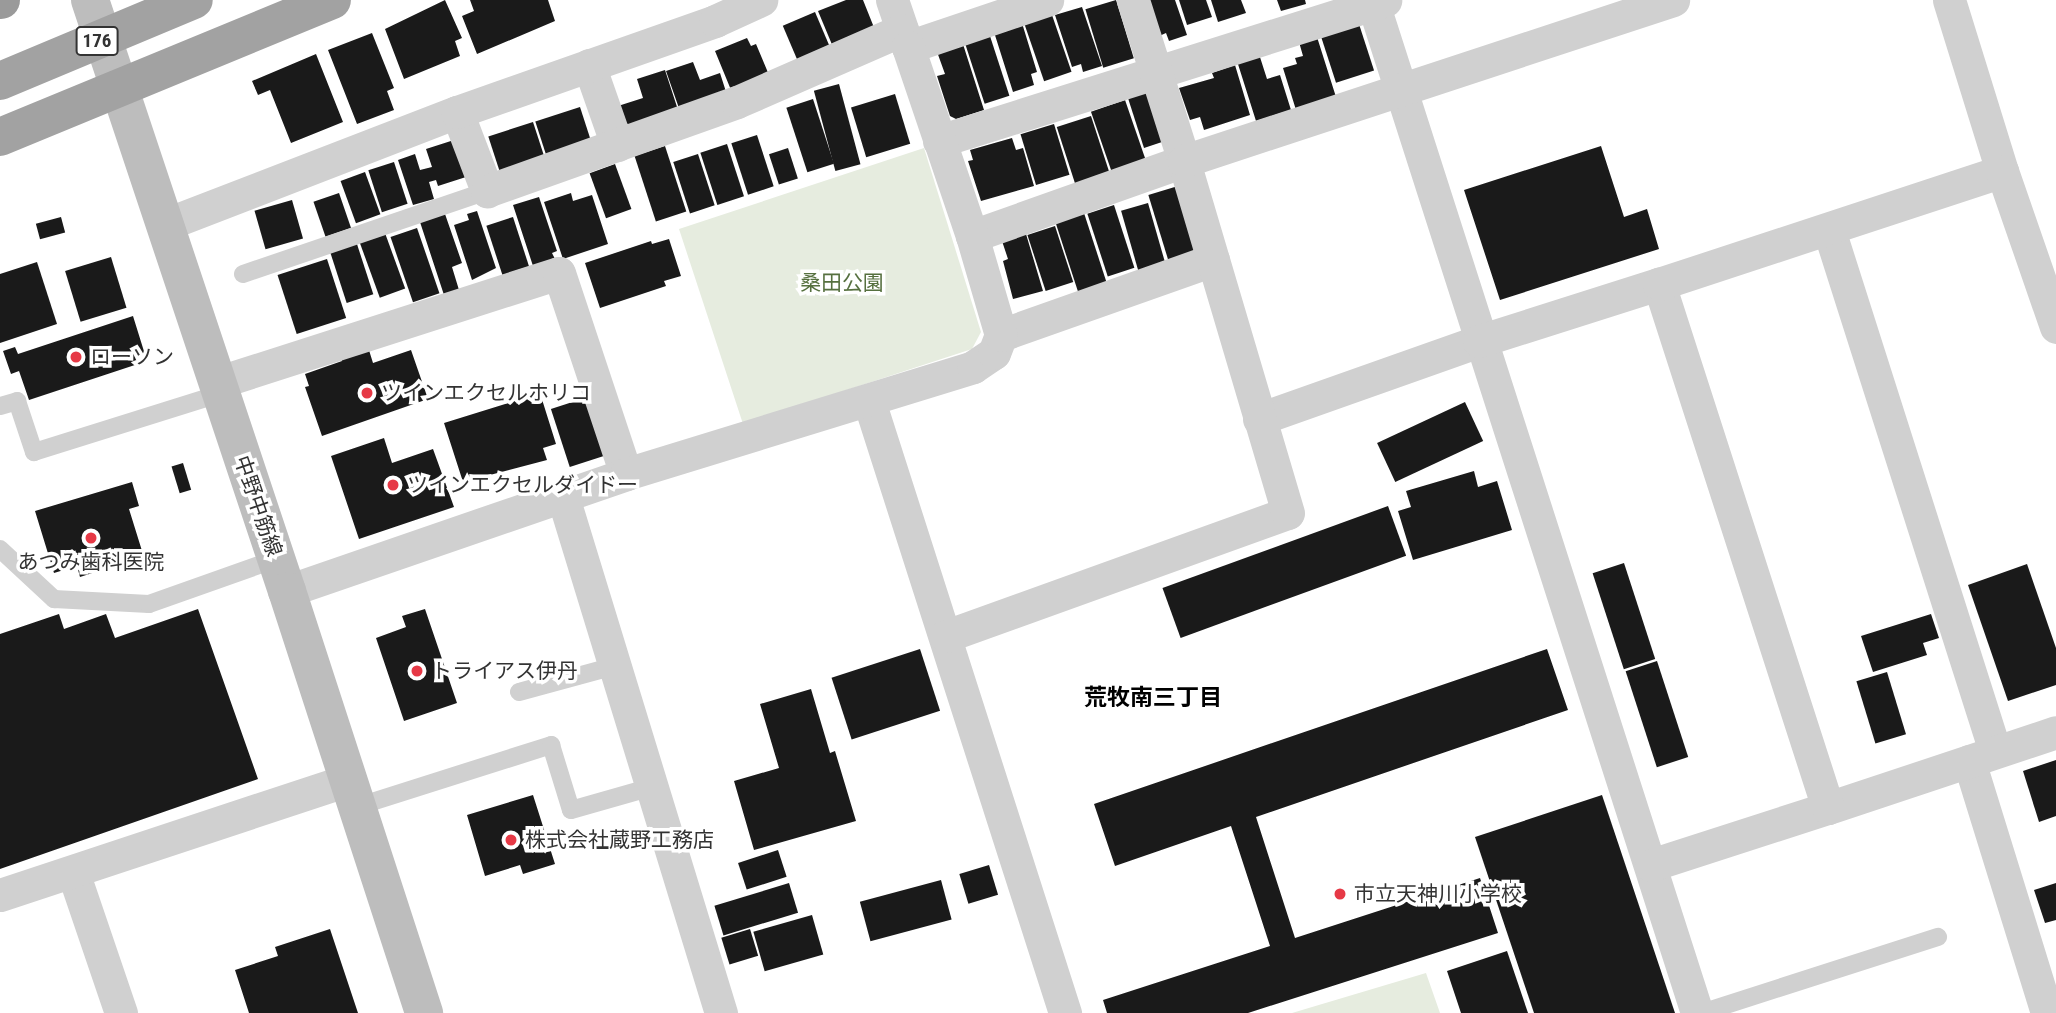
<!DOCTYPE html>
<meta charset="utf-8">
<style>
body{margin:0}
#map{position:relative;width:2056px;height:1013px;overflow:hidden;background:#fff;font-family:"Roboto Condensed","Noto Sans JP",sans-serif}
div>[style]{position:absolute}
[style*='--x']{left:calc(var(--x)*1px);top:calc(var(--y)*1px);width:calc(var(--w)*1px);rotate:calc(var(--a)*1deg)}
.green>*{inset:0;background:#e6ecdf}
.building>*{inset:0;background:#1a1a1a;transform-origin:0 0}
.service>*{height:18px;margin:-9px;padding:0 9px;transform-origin:9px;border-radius:9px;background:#d0d0d0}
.minor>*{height:33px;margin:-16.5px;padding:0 16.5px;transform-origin:16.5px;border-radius:16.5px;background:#d0d0d0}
.secondary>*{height:38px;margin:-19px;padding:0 19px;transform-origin:19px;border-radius:19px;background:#bdbdbd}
.trunk>*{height:38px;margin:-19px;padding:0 19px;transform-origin:19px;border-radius:19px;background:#a2a2a2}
.motorway>*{height:38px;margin:-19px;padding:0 19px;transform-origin:19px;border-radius:19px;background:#9a9a9a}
.trunk-bridge>*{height:38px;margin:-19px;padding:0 19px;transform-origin:19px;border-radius:19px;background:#a2a2a2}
.dots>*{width:19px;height:19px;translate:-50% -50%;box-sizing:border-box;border:4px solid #fff;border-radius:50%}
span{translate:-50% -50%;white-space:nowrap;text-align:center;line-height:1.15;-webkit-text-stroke:7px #fff;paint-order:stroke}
.shield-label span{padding:2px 5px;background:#fff;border:2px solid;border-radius:5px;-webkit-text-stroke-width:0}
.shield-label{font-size:19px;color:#333;font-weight:700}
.park-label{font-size:21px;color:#56703f}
.poi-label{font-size:21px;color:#333}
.left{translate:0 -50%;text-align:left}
.street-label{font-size:21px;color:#333}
.neighbourhood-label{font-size:23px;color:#000;font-weight:700}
</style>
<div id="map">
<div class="green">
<i style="clip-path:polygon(924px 148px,981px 332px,972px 349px,743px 424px,679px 229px)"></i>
<i style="clip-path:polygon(1426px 973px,1440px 1013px,1292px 1013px)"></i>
</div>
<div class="building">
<i style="clip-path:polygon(445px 0,462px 38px,455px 41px,460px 56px,404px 79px,385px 29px)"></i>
<i style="clip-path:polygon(470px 0,548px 0,555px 21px,477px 54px,462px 16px,474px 11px)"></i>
<i style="clip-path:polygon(846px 0,863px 0,875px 30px,833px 47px,818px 11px)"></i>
<i style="left:1116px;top:0;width:61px;height:32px;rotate:73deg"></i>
<i style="clip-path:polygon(1145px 0,1175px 0,1187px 35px,1169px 41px,1166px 33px,1157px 37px)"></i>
<i style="clip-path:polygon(1179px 0,1206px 0,1212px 17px,1187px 25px)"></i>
<i style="clip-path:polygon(1211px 0,1241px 0,1246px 13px,1218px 22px)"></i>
<i style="clip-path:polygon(1277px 0,1305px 0,1306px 4px,1281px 11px)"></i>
<i style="clip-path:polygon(1082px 7px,1102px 66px,1083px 72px,1081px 64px,1072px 67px,1055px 15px)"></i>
<i style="left:815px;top:12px;width:43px;height:35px;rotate:67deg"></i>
<i style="left:1052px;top:15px;width:60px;height:29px;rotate:71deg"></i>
<i style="left:1358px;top:21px;width:52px;height:40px;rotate:72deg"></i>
<i style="clip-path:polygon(1022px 23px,1037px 72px,1031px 74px,1034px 85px,1013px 92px,994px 32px)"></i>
<i style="clip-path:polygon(372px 33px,394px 88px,387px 91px,394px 110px,357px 124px,328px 50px)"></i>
<i style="left:989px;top:33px;width:66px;height:26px;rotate:72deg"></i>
<i style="clip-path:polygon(1317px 37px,1336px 97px,1296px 110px,1283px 68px,1297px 64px,1295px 58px,1303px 56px,1299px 42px)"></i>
<i style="clip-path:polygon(747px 38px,751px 46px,756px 44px,769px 75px,731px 90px,715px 51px)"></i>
<i style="clip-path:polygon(962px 41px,984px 110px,956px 119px,950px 116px,937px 76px,945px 74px,936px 49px)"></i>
<i style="clip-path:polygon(316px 54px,343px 122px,291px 143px,270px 90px,258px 95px,252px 81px)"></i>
<i style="clip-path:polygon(1259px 54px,1267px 79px,1280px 75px,1291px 110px,1256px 121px,1237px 61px)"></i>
<i style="clip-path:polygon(693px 62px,700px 80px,720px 73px,728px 98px,681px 114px,666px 71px)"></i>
<i style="clip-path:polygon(1235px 65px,1250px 115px,1204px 130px,1200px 117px,1190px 120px,1179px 88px,1214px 78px,1212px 73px)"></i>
<i style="clip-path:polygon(665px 70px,679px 113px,635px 128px,624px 122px,618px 106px,643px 98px,637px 79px)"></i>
<i style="left:839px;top:84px;width:83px;height:26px;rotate:75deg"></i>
<i style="clip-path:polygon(1141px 90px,1151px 97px,1165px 141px,1144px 148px,1127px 95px)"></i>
<i style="left:895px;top:94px;width:52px;height:46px;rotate:73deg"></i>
<i style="left:813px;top:99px;width:68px;height:28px;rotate:72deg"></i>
<i style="left:1125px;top:100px;width:67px;height:36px;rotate:71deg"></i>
<i style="left:580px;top:107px;width:38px;height:47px;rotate:72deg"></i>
<i style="left:1091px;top:116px;width:65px;height:36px;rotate:72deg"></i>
<i style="left:533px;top:122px;width:39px;height:47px;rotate:72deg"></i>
<i style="left:1054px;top:124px;width:53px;height:35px;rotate:73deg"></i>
<i style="left:757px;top:135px;width:54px;height:27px;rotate:72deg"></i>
<i style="clip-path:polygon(1012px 138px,1016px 150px,1023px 148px,1034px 186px,981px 201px,968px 161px,973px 160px,970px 150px)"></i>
<i style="clip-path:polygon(454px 140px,466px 177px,438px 186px,436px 180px,429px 182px,434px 199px,413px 205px,398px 160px,415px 154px,420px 170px,432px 167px,426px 149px)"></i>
<i style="left:727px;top:144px;width:55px;height:28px;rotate:72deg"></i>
<i style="left:665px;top:146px;width:69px;height:32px;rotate:72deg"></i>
<i style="clip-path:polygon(1601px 146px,1624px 217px,1647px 209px,1659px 249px,1500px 300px,1464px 190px)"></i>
<i style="left:788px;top:148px;width:32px;height:20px;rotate:72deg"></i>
<i style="left:698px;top:154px;width:54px;height:26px;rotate:72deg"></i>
<i style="left:394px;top:162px;width:44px;height:27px;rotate:72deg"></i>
<i style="left:615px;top:164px;width:48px;height:27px;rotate:70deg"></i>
<i style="left:365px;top:172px;width:45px;height:26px;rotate:70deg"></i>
<i style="left:1178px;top:186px;width:70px;height:31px;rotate:73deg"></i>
<i style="left:339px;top:193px;width:37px;height:27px;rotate:71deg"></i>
<i style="clip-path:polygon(571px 193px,573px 201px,592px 195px,608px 244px,563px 259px,544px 202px)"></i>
<i style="clip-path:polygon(539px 197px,557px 251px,552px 253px,555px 259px,533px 266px,513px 205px)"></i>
<i style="left:292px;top:200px;width:40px;height:39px;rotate:74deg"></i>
<i style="left:1148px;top:203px;width:64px;height:28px;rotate:74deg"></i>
<i style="left:1114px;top:205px;width:66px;height:28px;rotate:72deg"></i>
<i style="clip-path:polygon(477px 211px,496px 268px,472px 280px,454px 225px,469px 220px,467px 214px)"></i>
<i style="left:1084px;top:213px;width:77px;height:30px;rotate:72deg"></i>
<i style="clip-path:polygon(445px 214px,462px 263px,452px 267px,459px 290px,444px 295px,420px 222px)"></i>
<i style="left:61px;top:217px;width:16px;height:26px;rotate:75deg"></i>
<i style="left:513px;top:217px;width:52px;height:28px;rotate:72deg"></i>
<i style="left:1055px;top:226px;width:59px;height:29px;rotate:72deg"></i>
<i style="left:417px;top:228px;width:69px;height:28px;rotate:71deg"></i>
<i style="left:385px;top:233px;width:59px;height:27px;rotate:70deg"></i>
<i style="clip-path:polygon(1026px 234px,1043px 291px,1013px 299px,1003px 261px,1008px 259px,1002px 241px)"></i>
<i style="clip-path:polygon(669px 239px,681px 276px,664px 281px,666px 286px,600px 308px,585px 263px,651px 241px,652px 244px)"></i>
<i style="left:356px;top:241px;width:56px;height:28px;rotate:72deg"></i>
<i style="left:111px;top:257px;width:53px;height:48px;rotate:73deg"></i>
<i style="left:327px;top:259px;width:62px;height:52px;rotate:72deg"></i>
<i style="clip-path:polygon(37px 262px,57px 324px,0 343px,0 274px)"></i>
<i style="clip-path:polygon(133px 316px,147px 361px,29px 400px,19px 371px,11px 374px,3px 351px,15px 347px,18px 354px)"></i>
<i style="clip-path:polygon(368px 347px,373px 363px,411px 350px,428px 399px,322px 436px,305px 387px,309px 386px,305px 374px,342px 361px,340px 356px)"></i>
<i style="clip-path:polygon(540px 393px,556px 444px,543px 448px,547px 460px,463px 482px,444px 423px)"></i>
<i style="left:588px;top:397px;width:61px;height:39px;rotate:72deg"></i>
<i style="left:1465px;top:402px;width:43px;height:97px;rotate:65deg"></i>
<i style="clip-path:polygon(384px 438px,392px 463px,433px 449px,454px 507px,359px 539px,331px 456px)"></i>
<i style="left:183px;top:463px;width:28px;height:12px;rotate:73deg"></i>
<i style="clip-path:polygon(1474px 471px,1478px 487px,1497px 481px,1512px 530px,1413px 560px,1398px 511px,1411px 507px,1406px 491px)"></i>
<i style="clip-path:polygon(132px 482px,139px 506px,129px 509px,147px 567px,124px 574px,120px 564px,80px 577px,77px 566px,54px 573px,35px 511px)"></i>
<i style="left:1388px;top:506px;width:53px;height:240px;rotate:70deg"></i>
<i style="left:1624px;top:563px;width:101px;height:33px;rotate:72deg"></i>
<i style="clip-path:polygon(2027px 564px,2056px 648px,2056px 685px,2008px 701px,1968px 585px)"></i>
<i style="clip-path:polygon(198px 609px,258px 779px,0 869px,0 634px,59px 614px,64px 629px,106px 614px,115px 638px)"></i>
<i style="clip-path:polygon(425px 609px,457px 703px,404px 721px,376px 638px,406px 627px,402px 616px)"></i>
<i style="clip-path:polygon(1931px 614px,1939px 638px,1923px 643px,1927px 655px,1873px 672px,1861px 636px)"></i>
<i style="left:920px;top:649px;width:65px;height:93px;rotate:72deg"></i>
<i style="clip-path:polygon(1547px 649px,1568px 710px,1256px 817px,1295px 938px,1480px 878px,1498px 933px,1248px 1013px,1107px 1013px,1103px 1000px,1270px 946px,1231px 826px,1115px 866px,1094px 804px)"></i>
<i style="left:1657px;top:661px;width:101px;height:33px;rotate:72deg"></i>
<i style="left:1887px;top:672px;width:65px;height:32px;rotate:73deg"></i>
<i style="clip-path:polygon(811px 689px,830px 753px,835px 751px,856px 821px,754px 850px,734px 781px,779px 768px,760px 704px)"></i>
<i style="clip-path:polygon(2056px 760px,2056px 816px,2039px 822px,2023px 771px)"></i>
<i style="clip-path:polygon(533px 795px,555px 864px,523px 874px,520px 865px,485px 876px,467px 815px)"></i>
<i style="clip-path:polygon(1602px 795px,1675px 1013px,1534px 1013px,1475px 837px)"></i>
<i style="left:778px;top:850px;width:28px;height:42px;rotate:72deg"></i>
<i style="left:989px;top:865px;width:31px;height:31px;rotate:73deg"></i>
<i style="left:941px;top:880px;width:41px;height:84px;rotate:75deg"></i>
<i style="left:789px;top:883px;width:31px;height:78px;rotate:73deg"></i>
<i style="clip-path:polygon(2056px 883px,2056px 920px,2045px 923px,2034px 890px)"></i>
<i style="left:812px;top:915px;width:41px;height:61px;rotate:74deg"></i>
<i style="clip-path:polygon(330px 929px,358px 1013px,249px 1013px,235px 970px,278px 956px,275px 947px)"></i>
<i style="left:750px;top:929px;width:28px;height:30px;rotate:73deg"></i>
<i style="clip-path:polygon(1507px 951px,1528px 1013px,1461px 1013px,1447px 971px)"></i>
</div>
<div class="service">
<i style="--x:243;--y:274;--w:258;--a:-18.8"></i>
<i style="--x:0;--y:406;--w:18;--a:-16"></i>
<i style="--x:17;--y:401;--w:54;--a:71.6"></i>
<i style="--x:34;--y:452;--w:194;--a:-17.4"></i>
<i style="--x:0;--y:549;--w:74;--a:42.8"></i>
<i style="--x:54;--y:599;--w:95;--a:3"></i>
<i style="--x:149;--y:604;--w:135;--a:-19.5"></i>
<i style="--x:519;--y:692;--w:99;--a:-15.2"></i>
<i style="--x:356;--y:807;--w:205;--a:-17.6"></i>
<i style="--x:551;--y:745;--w:68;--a:72.9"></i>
<i style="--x:571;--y:810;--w:84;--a:-15.9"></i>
<i style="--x:1701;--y:1013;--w:249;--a:-17.8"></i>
</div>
<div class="minor">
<i style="--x:892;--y:0;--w:50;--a:71.2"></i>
<i style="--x:908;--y:47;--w:147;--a:-18.7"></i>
<i style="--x:1372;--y:0;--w:1064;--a:72.21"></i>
<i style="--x:1949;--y:0;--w:179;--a:72.8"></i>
<i style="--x:589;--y:65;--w:85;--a:70.7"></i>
<i style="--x:457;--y:112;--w:85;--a:69.2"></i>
<i style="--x:487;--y:191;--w:265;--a:-19.6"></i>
<i style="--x:737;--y:102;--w:180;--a:-23.6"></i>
<i style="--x:939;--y:141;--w:468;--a:-17.5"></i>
<i style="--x:164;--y:225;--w:314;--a:-21.1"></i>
<i style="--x:457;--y:112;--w:274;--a:-19.4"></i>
<i style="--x:715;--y:21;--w:51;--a:-24.5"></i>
<i style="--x:1829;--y:230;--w:547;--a:72.33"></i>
<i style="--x:972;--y:236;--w:225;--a:-19.5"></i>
<i style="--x:1184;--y:161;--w:169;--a:-107.6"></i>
<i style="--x:1001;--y:335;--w:225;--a:-19.5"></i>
<i style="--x:216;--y:383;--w:360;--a:-17.8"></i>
<i style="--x:559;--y:273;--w:212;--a:71.6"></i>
<i style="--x:869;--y:401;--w:643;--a:72.24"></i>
<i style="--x:1259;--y:419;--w:233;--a:-19.5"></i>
<i style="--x:1479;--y:341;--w:189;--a:-17.6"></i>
<i style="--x:563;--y:497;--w:540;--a:72.98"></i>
<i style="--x:287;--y:591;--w:359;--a:-19"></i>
<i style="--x:626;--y:474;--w:363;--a:-17.1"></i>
<i style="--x:973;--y:367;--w:25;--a:-34"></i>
<i style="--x:994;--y:353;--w:19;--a:-69"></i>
<i style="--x:1001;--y:335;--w:103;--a:-106.3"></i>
<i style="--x:972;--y:236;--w:200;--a:-108.7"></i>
<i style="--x:946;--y:636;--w:363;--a:-19.8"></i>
<i style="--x:1288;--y:513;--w:367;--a:-106.5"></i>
<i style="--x:1184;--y:161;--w:515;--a:-18.22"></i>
<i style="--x:1969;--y:761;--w:264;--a:72.8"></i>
<i style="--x:1828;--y:808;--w:240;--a:-18.4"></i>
<i style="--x:1651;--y:865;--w:186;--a:-17.9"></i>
<i style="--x:1828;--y:808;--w:551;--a:-107.88"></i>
<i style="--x:1659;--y:284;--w:361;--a:-18.2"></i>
<i style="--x:2002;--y:171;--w:165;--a:70.9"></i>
<i style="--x:73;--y:872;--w:149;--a:71.2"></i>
<i style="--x:0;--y:895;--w:366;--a:-18.3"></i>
</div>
<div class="secondary">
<i style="--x:90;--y:0;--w:623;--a:71.57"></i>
<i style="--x:287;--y:591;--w:444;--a:72"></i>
</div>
<div class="trunk">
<i style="--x:0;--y:137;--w:359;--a:-22.4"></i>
</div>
<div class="motorway">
<i style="--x:0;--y:0;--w:1;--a:0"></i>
</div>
<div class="trunk-bridge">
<i style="--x:0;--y:81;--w:210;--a:-22.7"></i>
</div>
<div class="dots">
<i style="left:76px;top:357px;background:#e63946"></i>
<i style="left:367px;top:393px;background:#e63946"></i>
<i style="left:393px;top:485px;background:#e63946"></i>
<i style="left:91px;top:538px;background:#e63946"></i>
<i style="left:417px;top:671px;background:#e63946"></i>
<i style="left:511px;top:840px;background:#e63946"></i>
<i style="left:1340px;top:894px;background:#e63946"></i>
</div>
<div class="shield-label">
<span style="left:97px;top:41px">176</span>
</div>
<div class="park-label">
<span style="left:842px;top:283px">桑田公園</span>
</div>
<div class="poi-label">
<span class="left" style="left:90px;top:357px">ローソン</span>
<span class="left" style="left:381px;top:393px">ツインエクセルホリコ</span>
<span class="left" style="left:407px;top:485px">ツインエクセルダイドー</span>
<span style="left:91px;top:562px">あつみ歯科医院</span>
<span class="left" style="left:431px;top:671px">トライアス伊丹</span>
<span class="left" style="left:525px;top:840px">株式会社蔵野工務店</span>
<span class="left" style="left:1354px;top:894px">市立天神川小学校</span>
</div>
<div class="street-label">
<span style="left:258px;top:506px;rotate:71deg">中野中筋線</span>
</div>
<div class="neighbourhood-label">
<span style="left:1153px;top:698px">荒牧南三丁目</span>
</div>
</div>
